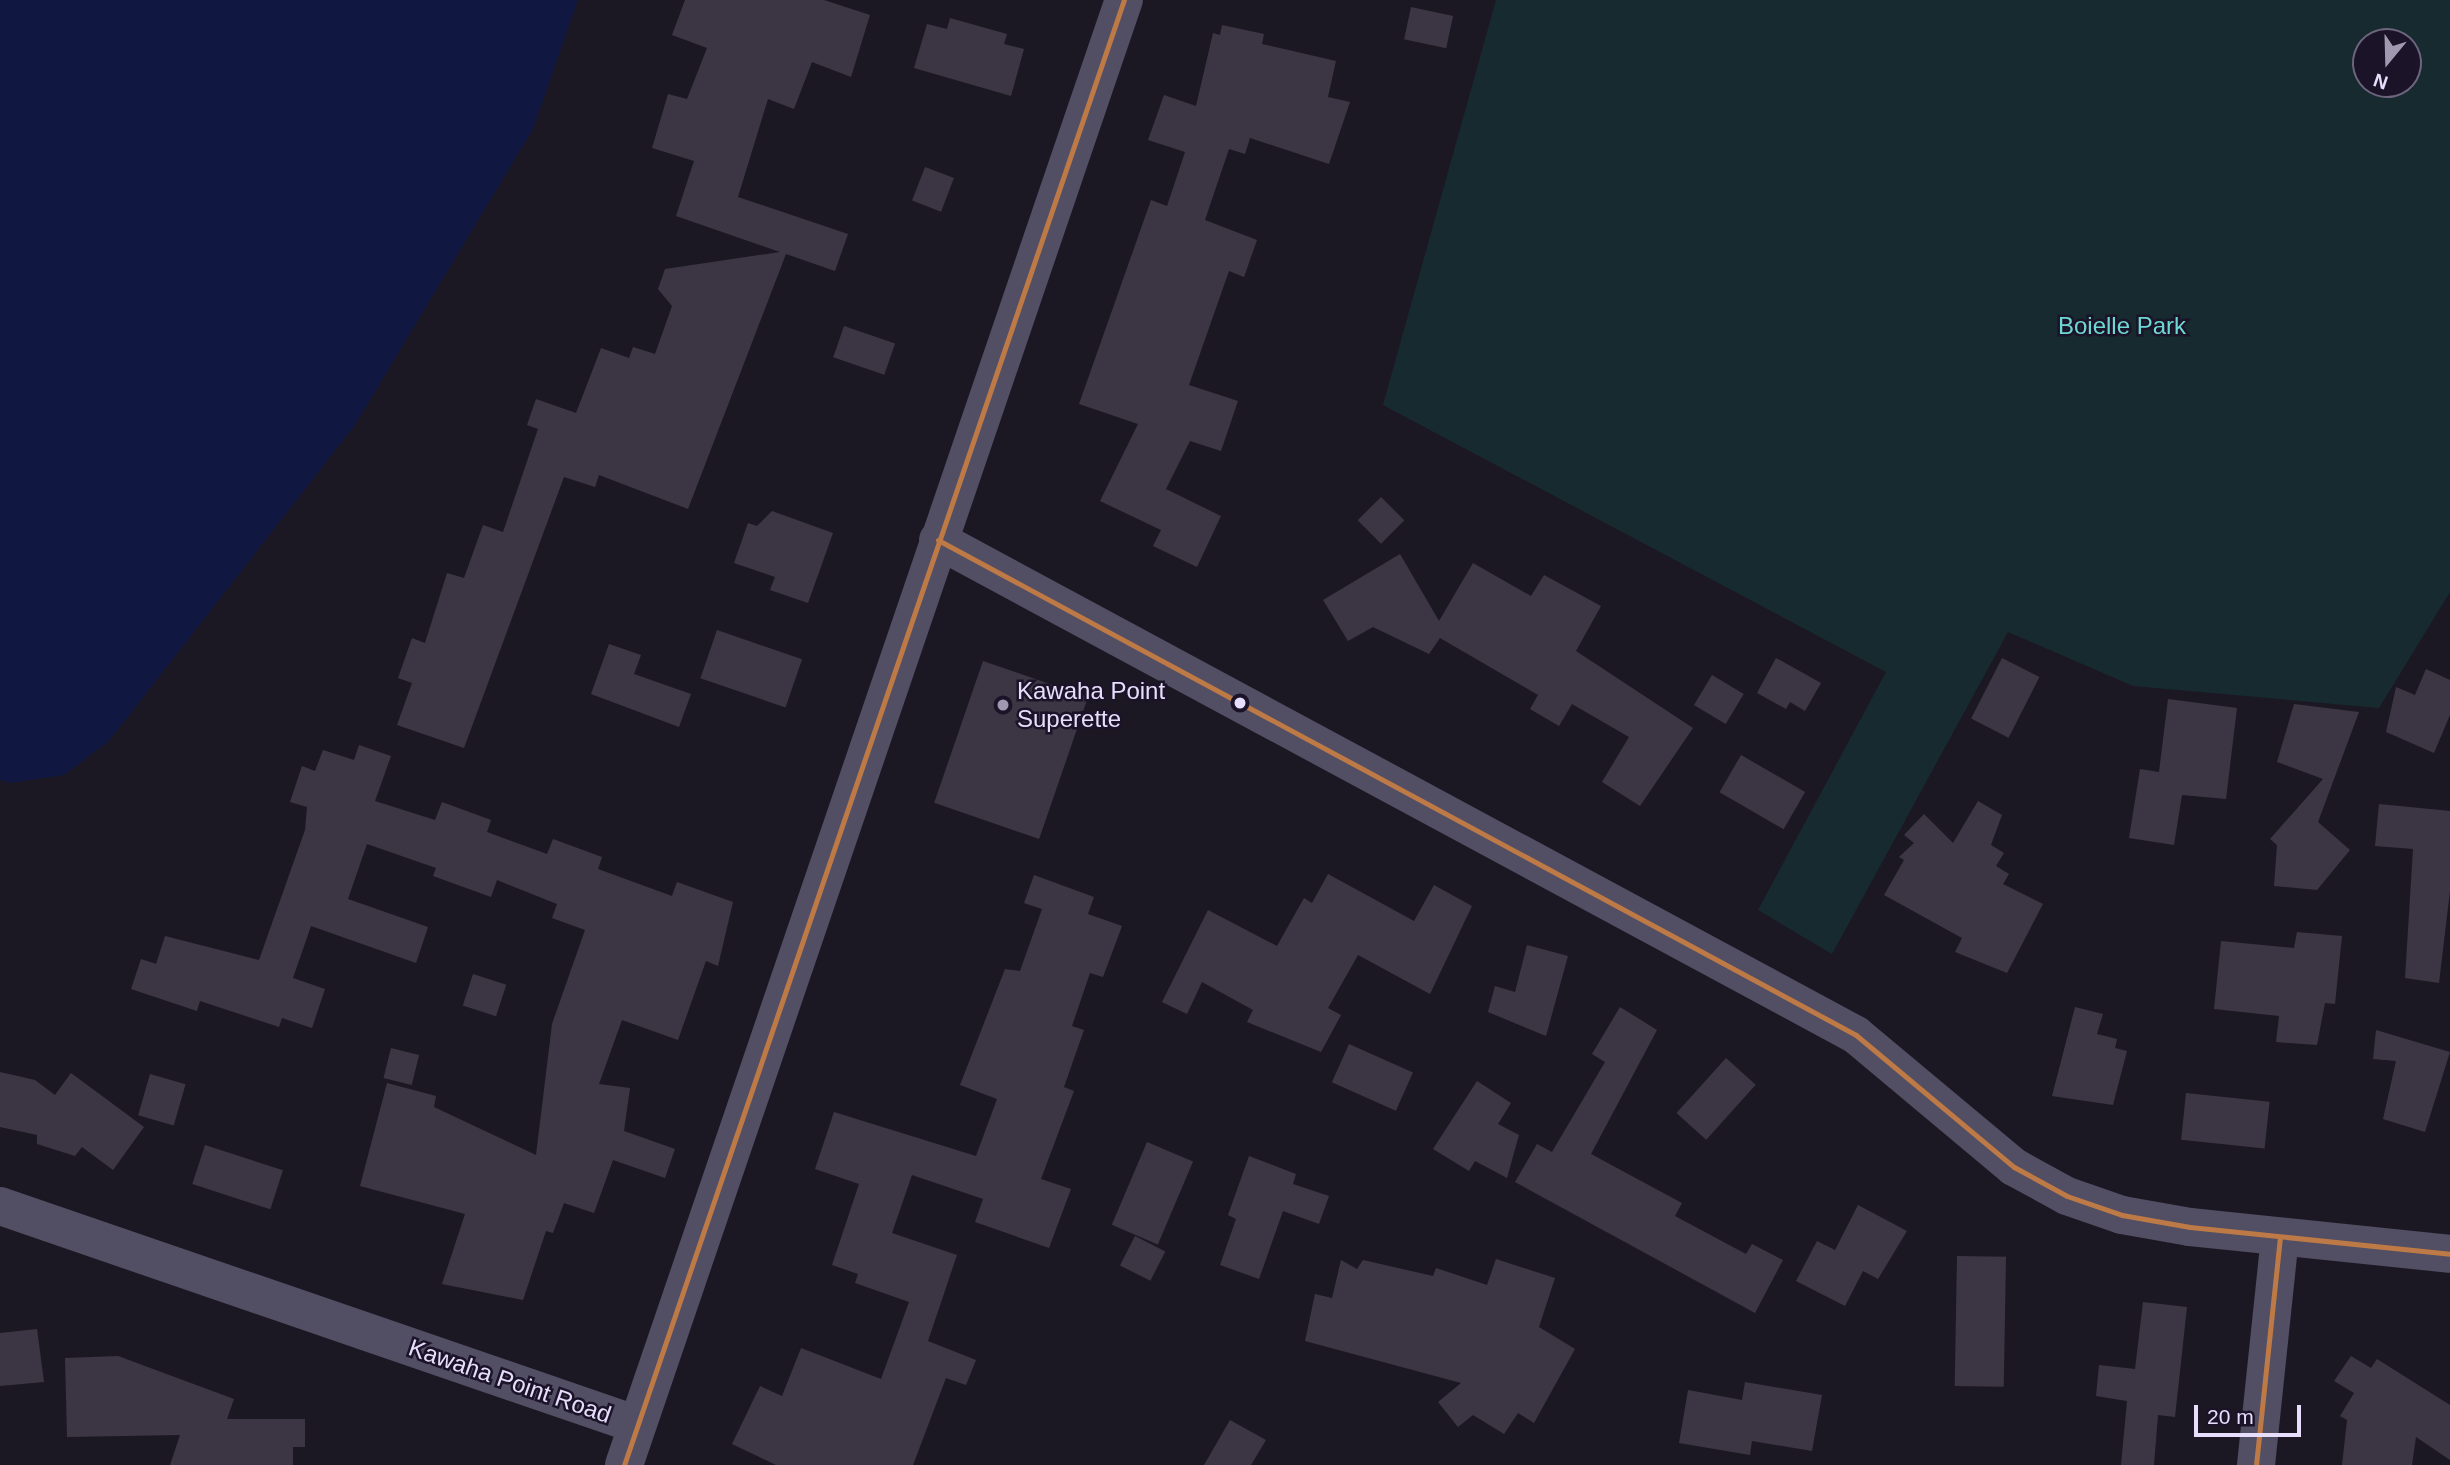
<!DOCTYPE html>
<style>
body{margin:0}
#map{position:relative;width:2450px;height:1465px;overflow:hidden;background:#1c1823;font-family:Helvetica,sans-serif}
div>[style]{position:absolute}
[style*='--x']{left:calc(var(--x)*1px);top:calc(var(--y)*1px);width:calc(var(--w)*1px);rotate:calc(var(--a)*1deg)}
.green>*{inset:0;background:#172a30}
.water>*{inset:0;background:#101842}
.building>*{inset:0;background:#3c3644;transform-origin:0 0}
.street>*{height:38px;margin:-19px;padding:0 19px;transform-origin:19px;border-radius:19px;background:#524e63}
.bus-1>*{height:5px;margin:-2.5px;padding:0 2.5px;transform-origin:2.5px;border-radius:2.5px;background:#be7a46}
.dots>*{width:19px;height:19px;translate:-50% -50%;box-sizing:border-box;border:4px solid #1b1328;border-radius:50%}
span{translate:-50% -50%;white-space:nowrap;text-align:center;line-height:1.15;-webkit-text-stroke:5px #1b1328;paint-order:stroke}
.park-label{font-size:24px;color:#6dd8d3}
.poi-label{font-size:24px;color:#e7ddfc}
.left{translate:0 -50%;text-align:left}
.street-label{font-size:24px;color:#e7ddfc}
.north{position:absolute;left:2352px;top:28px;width:70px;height:70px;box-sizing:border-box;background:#1b1328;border:2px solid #6d647d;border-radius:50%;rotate:199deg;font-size:19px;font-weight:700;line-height:28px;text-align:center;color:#e7ddfc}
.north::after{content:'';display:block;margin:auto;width:24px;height:32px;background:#a098b0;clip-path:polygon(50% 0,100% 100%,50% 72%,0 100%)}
.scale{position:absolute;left:2194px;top:1405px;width:107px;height:32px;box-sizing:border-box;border:4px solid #e7ddfc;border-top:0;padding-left:9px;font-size:21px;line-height:24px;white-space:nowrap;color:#e7ddfc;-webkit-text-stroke:5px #1b1328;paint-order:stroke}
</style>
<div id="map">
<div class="green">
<i style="clip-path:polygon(evenodd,1496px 0,2450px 0,2450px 592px,2379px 708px,2133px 686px,2008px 632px,1832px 954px,1758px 910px,1886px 672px,1383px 405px,1496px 0,2366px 42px,2408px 42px,2408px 84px,2366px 84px,2366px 42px)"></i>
</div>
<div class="water">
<i style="clip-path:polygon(0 0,578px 0,533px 129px,355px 425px,109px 741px,64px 775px,10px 783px,0 780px)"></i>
</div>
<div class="building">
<i style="clip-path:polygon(685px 0,824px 0,870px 15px,851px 77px,812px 62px,794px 109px,768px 99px,738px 197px,848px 234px,835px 271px,786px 254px,688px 509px,599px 475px,595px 487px,564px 477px,464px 748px,397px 725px,412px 683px,398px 678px,412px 638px,425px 643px,447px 573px,464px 578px,483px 525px,503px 532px,538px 429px,527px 425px,536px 399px,576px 413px,601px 348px,629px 358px,633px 347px,655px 354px,672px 306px,658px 289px,665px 269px,780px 252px,676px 216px,694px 161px,652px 148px,668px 94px,687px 99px,707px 48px,672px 35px)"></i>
<i style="left:1411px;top:7px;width:43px;height:33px;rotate:12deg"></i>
<i style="clip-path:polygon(950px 18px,1007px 34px,1004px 44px,1024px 49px,1011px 96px,914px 68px,927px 24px,947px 29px)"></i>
<i style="clip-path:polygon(1222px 25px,1264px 34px,1262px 44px,1336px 61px,1328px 97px,1350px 102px,1329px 164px,1250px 138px,1245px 154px,1229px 149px,1205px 220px,1257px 240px,1244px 277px,1229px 271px,1189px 385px,1238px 401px,1221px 451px,1190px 441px,1166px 489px,1221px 516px,1197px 567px,1153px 546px,1161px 530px,1100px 501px,1138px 424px,1079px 404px,1151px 200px,1167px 206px,1185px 152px,1148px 140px,1164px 95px,1196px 106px,1213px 33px,1220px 35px)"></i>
<i style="left:925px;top:167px;width:31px;height:36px;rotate:21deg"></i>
<i style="left:844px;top:326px;width:54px;height:33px;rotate:19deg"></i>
<i style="left:1381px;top:497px;width:33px;height:33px;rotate:45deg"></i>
<i style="clip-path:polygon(772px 511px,833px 533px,808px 603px,770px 590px,775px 577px,734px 563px,748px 523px,757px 526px)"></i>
<i style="clip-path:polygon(1400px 554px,1439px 621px,1473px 563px,1531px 596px,1544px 575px,1601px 606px,1576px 651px,1693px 728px,1640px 806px,1602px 782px,1629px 737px,1572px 704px,1559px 726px,1530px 709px,1538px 695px,1440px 638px,1429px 654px,1373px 627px,1348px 641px,1323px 600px)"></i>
<i style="left:717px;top:630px;width:90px;height:51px;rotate:19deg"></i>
<i style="clip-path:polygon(609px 644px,641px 655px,634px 674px,691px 694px,679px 727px,591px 694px)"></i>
<i style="clip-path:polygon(1776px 658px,1821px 683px,1805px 711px,1790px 702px,1786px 709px,1757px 693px)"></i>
<i style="left:2002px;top:658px;width:42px;height:68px;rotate:27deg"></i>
<i style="left:983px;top:661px;width:111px;height:150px;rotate:19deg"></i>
<i style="clip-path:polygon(2426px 669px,2450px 680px,2450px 715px,2434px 753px,2386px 732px,2396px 687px,2415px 695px)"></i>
<i style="left:1712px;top:675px;width:37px;height:35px;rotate:31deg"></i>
<i style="clip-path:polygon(2168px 699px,2237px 708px,2226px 799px,2182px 795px,2174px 845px,2129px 838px,2140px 769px,2159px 772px)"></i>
<i style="clip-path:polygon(2294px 704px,2359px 712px,2318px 822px,2350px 850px,2317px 890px,2274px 886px,2277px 845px,2270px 839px,2323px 779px,2277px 762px)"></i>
<i style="clip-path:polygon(359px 745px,391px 756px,375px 801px,435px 820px,442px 802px,491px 820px,487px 832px,547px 854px,553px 839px,602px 857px,598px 869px,672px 896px,677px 882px,733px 902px,718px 966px,706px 961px,678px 1040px,622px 1020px,599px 1084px,630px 1088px,624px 1131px,675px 1149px,665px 1178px,613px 1160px,594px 1213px,564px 1203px,553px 1233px,546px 1231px,523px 1300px,442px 1284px,465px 1214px,360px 1186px,387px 1083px,436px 1096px,434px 1107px,536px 1155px,552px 1024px,585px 930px,552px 918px,557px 904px,497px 880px,491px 897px,433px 876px,436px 868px,367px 844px,348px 899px,428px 927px,416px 963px,311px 926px,293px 978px,325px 989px,312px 1028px,282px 1018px,279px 1027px,200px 1001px,197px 1011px,131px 989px,141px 959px,156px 964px,165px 936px,259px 960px,305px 830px,307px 807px,290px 802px,302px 766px,315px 771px,323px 750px,354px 760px)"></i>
<i style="left:1741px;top:755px;width:74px;height:43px;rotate:30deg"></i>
<i style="clip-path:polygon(1978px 801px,2002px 815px,1991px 845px,2004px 853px,1996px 866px,2009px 874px,2003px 884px,2043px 904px,2007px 973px,1955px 952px,1962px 938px,1884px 895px,1904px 860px,1899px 857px,1914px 843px,1904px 835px,1924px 814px,1953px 843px)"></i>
<i style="clip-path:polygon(2379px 804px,2450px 811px,2450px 891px,2439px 983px,2405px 978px,2413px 849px,2375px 846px)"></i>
<i style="clip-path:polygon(1328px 874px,1414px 921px,1434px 885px,1472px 906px,1430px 994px,1358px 955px,1328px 1008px,1341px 1015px,1321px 1052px,1247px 1022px,1253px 1010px,1202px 982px,1187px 1014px,1162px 1002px,1208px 910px,1277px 946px,1304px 898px,1312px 903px)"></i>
<i style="clip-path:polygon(1034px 875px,1094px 897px,1088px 914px,1122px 926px,1103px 977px,1090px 973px,1072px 1026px,1084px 1030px,1064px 1087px,1074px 1091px,1041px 1179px,1071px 1189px,1049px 1248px,975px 1222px,983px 1199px,912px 1175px,892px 1233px,957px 1255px,928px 1341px,976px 1360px,966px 1385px,946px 1378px,913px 1465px,776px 1465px,732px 1444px,760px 1386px,782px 1396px,801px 1348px,881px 1379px,909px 1302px,855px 1283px,858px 1274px,832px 1265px,859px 1184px,815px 1169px,834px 1112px,976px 1156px,997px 1099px,960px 1085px,1005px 969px,1020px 971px,1042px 909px,1024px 903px)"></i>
<i style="clip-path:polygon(2297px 932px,2342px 936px,2335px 1004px,2325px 1003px,2317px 1045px,2276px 1042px,2279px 1016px,2214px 1009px,2221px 941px,2294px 948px)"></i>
<i style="clip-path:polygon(1527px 945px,1568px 956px,1546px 1036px,1488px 1012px,1495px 986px,1515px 992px)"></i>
<i style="left:473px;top:974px;width:35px;height:33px;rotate:18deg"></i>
<i style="clip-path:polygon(1620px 1007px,1657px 1030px,1591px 1154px,1682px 1203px,1675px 1216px,1746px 1254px,1752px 1244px,1783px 1260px,1755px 1313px,1515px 1182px,1537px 1144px,1552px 1152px,1605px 1062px,1592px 1054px)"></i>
<i style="clip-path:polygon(2075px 1007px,2103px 1014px,2097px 1034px,2117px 1039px,2115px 1048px,2127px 1051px,2113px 1105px,2052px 1096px)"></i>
<i style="clip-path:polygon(2376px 1030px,2450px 1052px,2425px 1132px,2383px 1119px,2396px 1061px,2373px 1059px)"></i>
<i style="left:1349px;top:1044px;width:70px;height:42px;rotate:24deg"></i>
<i style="left:391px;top:1048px;width:29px;height:31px;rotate:14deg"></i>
<i style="left:1726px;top:1058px;width:40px;height:74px;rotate:42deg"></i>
<i style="clip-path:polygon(0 1072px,35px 1080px,55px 1095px,71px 1073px,144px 1127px,113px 1170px,82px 1147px,75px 1156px,37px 1144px,37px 1135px,0 1127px)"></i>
<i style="left:150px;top:1074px;width:37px;height:43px;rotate:16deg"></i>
<i style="clip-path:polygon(1477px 1081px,1511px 1103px,1498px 1124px,1519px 1135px,1507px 1178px,1475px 1161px,1469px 1171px,1433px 1149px)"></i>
<i style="left:2186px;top:1093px;width:84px;height:47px;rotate:6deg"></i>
<i style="left:1147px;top:1142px;width:50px;height:90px;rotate:23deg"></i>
<i style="left:205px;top:1145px;width:82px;height:41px;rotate:18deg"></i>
<i style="clip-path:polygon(1249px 1156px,1296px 1174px,1293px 1184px,1329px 1196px,1319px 1224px,1283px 1211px,1259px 1279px,1220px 1265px,1236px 1219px,1228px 1215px)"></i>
<i style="clip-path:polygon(1858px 1205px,1907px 1231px,1878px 1279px,1863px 1271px,1845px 1306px,1796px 1281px,1817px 1241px,1835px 1250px)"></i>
<i style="left:1135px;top:1236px;width:34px;height:33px;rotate:27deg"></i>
<i style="left:1957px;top:1256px;width:49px;height:130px;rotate:1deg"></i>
<i style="clip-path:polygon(1496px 1259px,1555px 1278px,1539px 1327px,1575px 1349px,1534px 1423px,1518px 1413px,1504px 1434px,1473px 1415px,1458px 1427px,1438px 1402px,1461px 1383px,1305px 1341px,1315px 1294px,1332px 1298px,1341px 1260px,1357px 1269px,1363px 1260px,1433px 1276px,1436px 1268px,1487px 1285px)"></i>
<i style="clip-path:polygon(2143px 1302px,2187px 1307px,2175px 1417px,2158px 1415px,2154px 1465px,2121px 1465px,2127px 1401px,2096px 1396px,2099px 1365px,2135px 1369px)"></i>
<i style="clip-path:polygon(37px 1329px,44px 1382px,0 1386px,0 1333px)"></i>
<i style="clip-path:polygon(118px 1356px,234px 1399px,227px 1419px,305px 1419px,305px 1447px,293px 1447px,293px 1465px,170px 1465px,180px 1435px,67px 1437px,65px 1358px)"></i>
<i style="clip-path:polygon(2351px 1356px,2371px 1368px,2377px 1359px,2450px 1405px,2450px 1460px,2416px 1437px,2412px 1465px,2342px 1465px,2347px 1420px,2340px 1416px,2354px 1393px,2334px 1381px)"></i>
<i style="clip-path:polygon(1745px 1382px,1822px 1395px,1812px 1451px,1752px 1441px,1750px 1455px,1679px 1443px,1688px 1390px,1742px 1400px)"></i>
<i style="clip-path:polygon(1230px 1420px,1266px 1440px,1251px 1465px,1204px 1465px)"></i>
</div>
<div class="street">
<i style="--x:938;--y:540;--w:1043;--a:28.33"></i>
<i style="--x:1856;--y:1035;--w:206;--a:39.9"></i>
<i style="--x:2014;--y:1167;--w:60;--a:28.7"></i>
<i style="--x:2067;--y:1196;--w:58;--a:19.1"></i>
<i style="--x:2122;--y:1215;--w:69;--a:10"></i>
<i style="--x:2190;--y:1227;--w:261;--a:5.9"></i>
<i style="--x:0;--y:1206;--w:671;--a:18.95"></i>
<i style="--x:624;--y:1465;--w:1548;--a:-71.16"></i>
<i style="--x:2256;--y:1465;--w:229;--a:-84"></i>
</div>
<div class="bus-1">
<i style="--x:938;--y:540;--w:1043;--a:28.33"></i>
<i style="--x:1856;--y:1035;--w:206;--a:39.9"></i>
<i style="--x:2014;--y:1167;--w:60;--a:28.7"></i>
<i style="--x:2067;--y:1196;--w:58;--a:19.1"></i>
<i style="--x:2122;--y:1215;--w:69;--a:10"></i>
<i style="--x:2190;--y:1227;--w:261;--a:5.9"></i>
<i style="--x:624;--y:1465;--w:1548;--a:-71.16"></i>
<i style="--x:2256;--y:1465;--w:229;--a:-84"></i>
</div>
<div class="dots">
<i style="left:1240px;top:703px;background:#e7ddfc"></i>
<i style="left:1003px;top:705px;background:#a098b0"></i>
</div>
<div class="park-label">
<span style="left:2122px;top:326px">Boielle Park</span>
</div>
<div class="poi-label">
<span class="left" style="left:1017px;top:705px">Kawaha Point<br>Superette</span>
</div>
<div class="street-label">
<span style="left:510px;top:1381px;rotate:19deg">Kawaha Point Road</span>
</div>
<div class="north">N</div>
<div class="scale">20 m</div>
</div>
